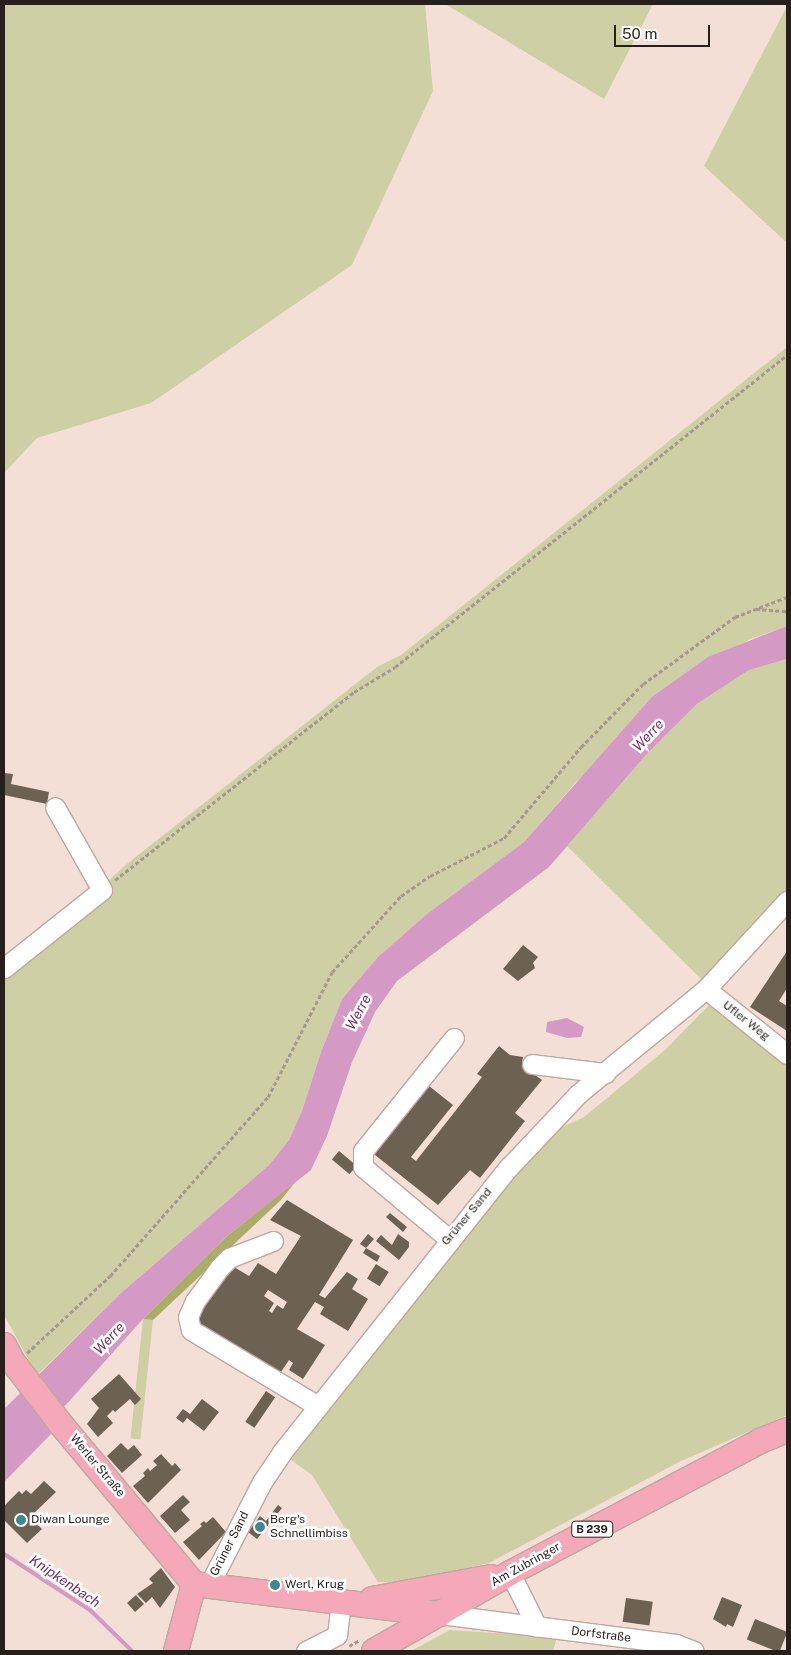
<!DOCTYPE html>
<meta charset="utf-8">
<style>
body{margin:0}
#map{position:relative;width:791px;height:1655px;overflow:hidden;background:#f4dfd7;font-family:"Public Sans",sans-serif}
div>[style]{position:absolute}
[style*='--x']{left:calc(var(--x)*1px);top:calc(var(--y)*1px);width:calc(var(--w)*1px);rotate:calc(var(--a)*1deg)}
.green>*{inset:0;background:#cecfa5;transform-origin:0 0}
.forest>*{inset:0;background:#abac68}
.water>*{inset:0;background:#d49ac5}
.stream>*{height:4px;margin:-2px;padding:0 2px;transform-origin:2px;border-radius:2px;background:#d49ac5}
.building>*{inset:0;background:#6c6153;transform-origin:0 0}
.path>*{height:2.5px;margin-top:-1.25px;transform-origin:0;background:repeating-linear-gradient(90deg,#a79791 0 4px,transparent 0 6.5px)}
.roads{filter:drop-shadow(1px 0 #bda8a0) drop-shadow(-1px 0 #bda8a0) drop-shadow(0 1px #bda8a0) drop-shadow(0 -1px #bda8a0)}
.minor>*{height:19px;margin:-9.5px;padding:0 9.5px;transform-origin:9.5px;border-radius:9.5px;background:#fff}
.major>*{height:24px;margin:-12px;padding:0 12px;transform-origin:12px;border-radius:12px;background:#f5a8b8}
.dots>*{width:14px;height:14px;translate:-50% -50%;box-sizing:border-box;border:2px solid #fff;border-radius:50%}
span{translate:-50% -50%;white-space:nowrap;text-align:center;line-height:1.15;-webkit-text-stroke:5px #fff;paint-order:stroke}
.shield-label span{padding:1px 4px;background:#fff;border:1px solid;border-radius:4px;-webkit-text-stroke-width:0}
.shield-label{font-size:11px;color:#261f1c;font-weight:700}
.street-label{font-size:12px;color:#261f1c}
.poi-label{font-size:12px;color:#261f1c}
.left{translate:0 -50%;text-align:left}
.water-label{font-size:14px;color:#753067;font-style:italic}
.frame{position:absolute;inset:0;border:5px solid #261f1c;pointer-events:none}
.scale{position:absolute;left:614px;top:25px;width:96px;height:22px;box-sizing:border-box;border:2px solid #261f1c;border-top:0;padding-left:6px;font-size:15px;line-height:18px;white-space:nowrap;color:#261f1c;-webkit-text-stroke:4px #fff;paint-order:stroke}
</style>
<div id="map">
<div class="green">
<i style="clip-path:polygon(4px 4px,425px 4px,433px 91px,352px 265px,151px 403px,37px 438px,4px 473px)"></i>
<i style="clip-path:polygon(445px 4px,653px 4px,604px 99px)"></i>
<i style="clip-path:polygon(787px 6px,787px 243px,704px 166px)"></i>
<i style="clip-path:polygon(787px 347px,787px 626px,748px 640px,576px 782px,524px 842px,427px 914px,378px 957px,342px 999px,321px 1052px,302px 1111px,289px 1140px,269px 1165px,120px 1294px,37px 1375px,4px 1315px,4px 975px,128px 863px,377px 667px,401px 655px)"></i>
<i style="clip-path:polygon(787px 659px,787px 896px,703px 981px,567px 846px,645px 756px,697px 704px,749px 670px)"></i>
<i style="clip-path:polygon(709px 1005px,719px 1009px,787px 1064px,787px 1415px,679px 1462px,489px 1563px,405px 1583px,378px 1582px,312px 1475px,287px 1457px,495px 1196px,552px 1132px,584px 1117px,665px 1050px)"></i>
<i style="left:143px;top:1319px;width:10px;height:120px;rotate:6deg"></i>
<i style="clip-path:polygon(450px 1630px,557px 1637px,553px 1651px,411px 1651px)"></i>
</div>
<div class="forest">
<i style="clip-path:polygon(296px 1181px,281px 1200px,153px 1320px,143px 1319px,226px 1237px)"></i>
</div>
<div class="water">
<i style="clip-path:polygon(787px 626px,787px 659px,749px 670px,697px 704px,645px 756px,549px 867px,397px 981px,375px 1012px,352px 1062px,327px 1136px,311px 1170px,226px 1237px,143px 1319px,63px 1408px,50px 1435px,4px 1482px,4px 1409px,120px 1294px,269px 1165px,289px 1140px,302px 1111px,321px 1052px,342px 999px,378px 957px,427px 914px,524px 842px,652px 697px,708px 657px)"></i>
<i style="clip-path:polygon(567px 1018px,584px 1027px,581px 1037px,567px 1038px,546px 1032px,547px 1022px)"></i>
</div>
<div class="stream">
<i style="--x:4;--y:1554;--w:103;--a:33.1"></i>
<i style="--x:90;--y:1610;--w:59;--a:44.3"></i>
</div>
<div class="building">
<i style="clip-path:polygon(4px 773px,13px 774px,11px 784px,49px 792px,47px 804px,4px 795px)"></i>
<i style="clip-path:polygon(523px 945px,538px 957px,533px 963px,535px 968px,518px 981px,503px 969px)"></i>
<i style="clip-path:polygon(787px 951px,787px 988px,779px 1001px,787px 1006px,787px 1031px,750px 1007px)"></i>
<i style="clip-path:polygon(499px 1046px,510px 1055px,523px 1057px,522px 1065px,536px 1067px,535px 1075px,542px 1080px,515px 1113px,525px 1121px,480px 1178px,470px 1170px,438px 1205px,370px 1151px,424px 1082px,453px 1105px,411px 1157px,416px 1161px,482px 1077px,477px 1074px)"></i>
<i style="left:339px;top:1151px;width:23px;height:11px;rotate:40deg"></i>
<i style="clip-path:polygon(evenodd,287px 1200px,353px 1240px,319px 1295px,325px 1298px,347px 1272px,358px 1279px,352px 1289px,368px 1299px,348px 1331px,320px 1314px,324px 1307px,315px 1302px,297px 1329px,325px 1345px,303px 1379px,289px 1370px,293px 1363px,289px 1360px,279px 1375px,194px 1322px,229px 1264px,249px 1276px,258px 1263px,276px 1274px,301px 1236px,270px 1220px,287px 1200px,268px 1290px,287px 1302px,283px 1309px,277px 1305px,272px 1313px,269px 1311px,274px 1303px,264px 1296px,268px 1290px)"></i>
<i style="clip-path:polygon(390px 1213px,407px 1227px,403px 1232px,386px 1217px)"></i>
<i style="clip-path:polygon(368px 1234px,374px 1239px,366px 1248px,360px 1244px)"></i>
<i style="clip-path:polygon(398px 1234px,409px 1242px,409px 1247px,399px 1260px,376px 1241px,381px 1235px,392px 1245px)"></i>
<i style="clip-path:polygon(366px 1248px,380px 1256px,377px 1262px,363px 1253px)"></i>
<i style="left:376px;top:1264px;width:15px;height:17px;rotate:32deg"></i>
<i style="clip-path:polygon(119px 1374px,141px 1399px,135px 1405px,130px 1399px,115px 1412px,113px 1410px,107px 1416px,113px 1423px,98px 1437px,87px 1424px,99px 1408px,91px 1399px)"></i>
<i style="left:266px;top:1391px;width:11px;height:37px;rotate:34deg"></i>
<i style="clip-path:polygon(202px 1399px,219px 1412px,204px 1431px,187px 1418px,183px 1423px,176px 1418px,183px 1409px,190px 1414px)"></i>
<i style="clip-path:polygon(121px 1443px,128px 1450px,134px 1445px,142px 1455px,122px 1473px,107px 1456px)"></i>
<i style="clip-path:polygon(161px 1454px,172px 1466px,175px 1463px,181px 1470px,148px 1503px,133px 1486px,145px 1476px,143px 1473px,148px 1468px,150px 1471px,157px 1465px,153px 1461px)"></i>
<i style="clip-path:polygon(44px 1481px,56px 1492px,30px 1517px,42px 1529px,27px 1543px,4px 1520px,4px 1506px,19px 1491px,22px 1494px,26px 1490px,31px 1494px)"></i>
<i style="clip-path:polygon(183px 1495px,190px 1502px,181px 1510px,190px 1520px,175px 1533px,160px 1516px)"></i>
<i style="clip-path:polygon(278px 1505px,282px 1508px,257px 1539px,248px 1532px,260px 1516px,266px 1521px)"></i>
<i style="clip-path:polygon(213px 1517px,226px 1532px,199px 1560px,183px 1542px,202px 1526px,200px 1524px,204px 1521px,206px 1523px)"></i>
<i style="clip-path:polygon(161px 1568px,175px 1587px,160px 1608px,152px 1597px,146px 1603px,137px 1594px,153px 1583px,149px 1579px)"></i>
<i style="left:136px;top:1595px;width:12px;height:12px;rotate:48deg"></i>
<i style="clip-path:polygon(722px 1597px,742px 1605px,733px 1627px,727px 1624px,726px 1627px,713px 1619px)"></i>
<i style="left:626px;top:1598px;width:27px;height:24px;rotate:8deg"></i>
<i style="left:755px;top:1619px;width:35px;height:22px;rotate:22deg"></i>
</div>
<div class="path">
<i style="--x:756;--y:609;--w:31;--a:4"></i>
<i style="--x:115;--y:880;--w:304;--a:-38.2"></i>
<i style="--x:354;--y:692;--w:48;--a:-31.4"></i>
<i style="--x:395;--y:667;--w:501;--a:-38.52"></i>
<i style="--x:27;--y:1353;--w:113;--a:-42.9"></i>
<i style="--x:110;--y:1276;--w:239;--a:-48.6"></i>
<i style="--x:268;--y:1097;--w:140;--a:-62.9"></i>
<i style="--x:332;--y:972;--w:103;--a:-47.8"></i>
<i style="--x:401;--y:896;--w:35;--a:-35"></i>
<i style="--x:430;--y:876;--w:83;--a:-27.2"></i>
<i style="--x:504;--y:838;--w:119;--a:-49.8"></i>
<i style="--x:581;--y:747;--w:88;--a:-45.5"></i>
<i style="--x:643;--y:684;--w:114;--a:-36.1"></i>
<i style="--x:735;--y:617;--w:56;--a:-21"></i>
<i style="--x:349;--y:1646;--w:13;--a:-29"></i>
</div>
<div class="roads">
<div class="minor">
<i style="--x:4;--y:968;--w:125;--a:-38.5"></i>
<i style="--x:102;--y:890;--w:95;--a:-119.5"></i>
<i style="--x:706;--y:989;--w:104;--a:38.7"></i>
<i style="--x:532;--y:1064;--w:74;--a:7"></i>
<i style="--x:449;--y:1239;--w:112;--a:-140.1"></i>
<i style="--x:363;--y:1167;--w:16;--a:-90"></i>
<i style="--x:363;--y:1151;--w:145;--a:-51.2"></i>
<i style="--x:273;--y:1241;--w:47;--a:158.9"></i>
<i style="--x:229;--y:1258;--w:13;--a:135"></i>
<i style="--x:220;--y:1267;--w:42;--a:126.3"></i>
<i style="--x:195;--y:1301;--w:17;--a:114"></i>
<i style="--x:188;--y:1317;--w:13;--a:77"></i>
<i style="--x:191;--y:1330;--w:148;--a:30.9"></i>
<i style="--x:510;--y:1573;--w:60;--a:63.4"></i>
<i style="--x:209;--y:1585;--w:116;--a:-62.8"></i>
<i style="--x:262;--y:1482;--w:36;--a:-56"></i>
<i style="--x:282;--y:1452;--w:364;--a:-51.5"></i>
<i style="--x:509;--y:1167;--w:100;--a:-46.6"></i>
<i style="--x:578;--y:1094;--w:166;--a:-39.4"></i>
<i style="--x:706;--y:989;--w:120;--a:-47.4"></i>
<i style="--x:440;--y:1614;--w:238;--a:7.2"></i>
<i style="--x:676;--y:1644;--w:19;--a:21"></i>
<i style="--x:306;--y:1651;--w:35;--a:-27"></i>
<i style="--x:337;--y:1635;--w:34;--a:-83"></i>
</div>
<div class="major">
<i style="--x:4;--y:1345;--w:19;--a:62"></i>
<i style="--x:13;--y:1362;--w:76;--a:52.5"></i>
<i style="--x:59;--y:1422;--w:211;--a:50.2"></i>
<i style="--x:194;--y:1584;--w:248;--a:7"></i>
<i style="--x:372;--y:1599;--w:121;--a:-10.5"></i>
<i style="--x:176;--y:1651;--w:69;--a:-75"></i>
<i style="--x:374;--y:1651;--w:157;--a:-29.8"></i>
<i style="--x:510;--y:1573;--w:283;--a:-27.8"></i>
<i style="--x:760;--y:1441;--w:29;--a:-22"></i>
</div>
</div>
<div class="dots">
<i style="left:21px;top:1520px;background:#428893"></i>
<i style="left:260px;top:1527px;background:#428893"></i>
<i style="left:275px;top:1585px;background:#428893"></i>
</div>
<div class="shield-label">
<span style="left:592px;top:1529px">B 239</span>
</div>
<div class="street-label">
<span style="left:746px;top:1021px;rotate:38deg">Ufler Weg</span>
<span style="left:467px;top:1217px;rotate:-50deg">Grüner Sand</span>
<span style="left:97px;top:1466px;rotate:50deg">Werler Straße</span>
<span style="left:230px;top:1544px;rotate:-63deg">Grüner Sand</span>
<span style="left:526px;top:1565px;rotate:-29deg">Am Zubringer</span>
<span style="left:601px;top:1635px;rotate:7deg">Dorfstraße</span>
</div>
<div class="poi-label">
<span class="left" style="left:31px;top:1520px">Diwan Lounge</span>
<span class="left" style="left:270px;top:1527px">Berg's<br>Schnellimbiss</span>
<span class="left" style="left:285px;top:1585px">Werl, Krug</span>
</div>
<div class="water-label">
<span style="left:648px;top:735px;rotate:-47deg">Werre</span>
<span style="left:358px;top:1012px;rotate:-62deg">Werre</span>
<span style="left:109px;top:1338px;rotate:-47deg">Werre</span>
<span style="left:65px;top:1581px;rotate:34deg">Knipkenbach</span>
</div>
<div class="frame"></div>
<div class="scale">50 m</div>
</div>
